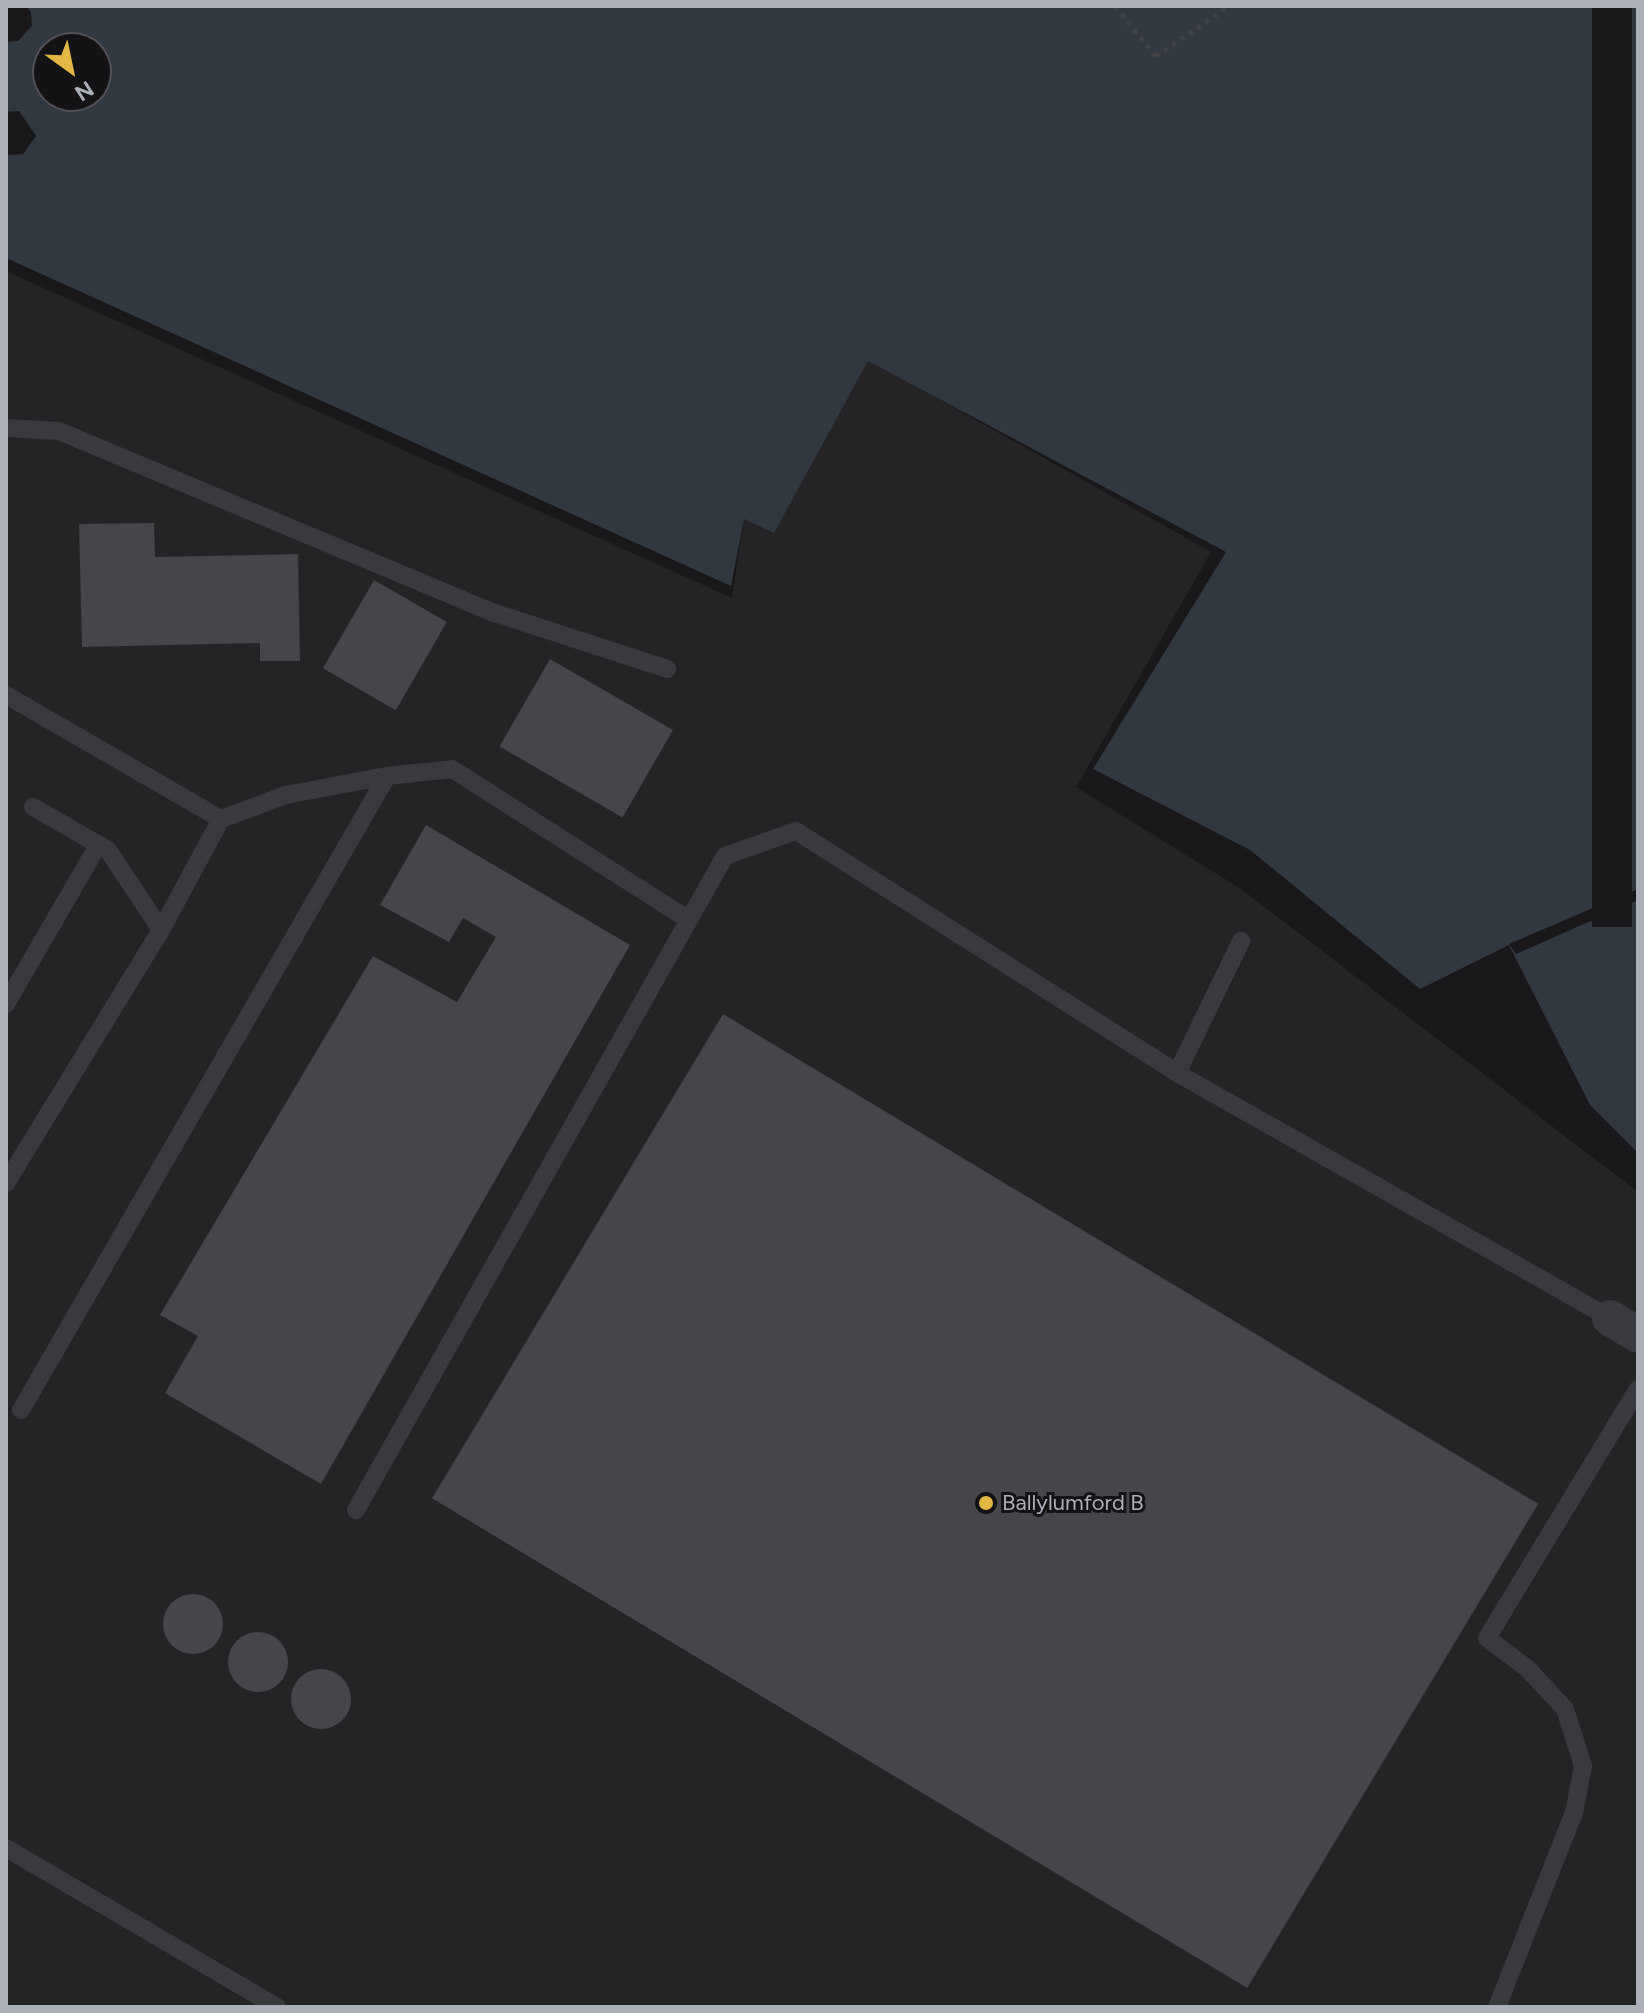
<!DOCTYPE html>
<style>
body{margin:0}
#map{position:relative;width:1644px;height:2013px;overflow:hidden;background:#18181a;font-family:Figtree,sans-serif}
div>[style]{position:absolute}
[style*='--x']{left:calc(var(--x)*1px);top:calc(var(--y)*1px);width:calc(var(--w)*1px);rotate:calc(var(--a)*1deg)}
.built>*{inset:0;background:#242427}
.water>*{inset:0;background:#31383f}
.pier>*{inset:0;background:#18181a;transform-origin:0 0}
.building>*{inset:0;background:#45454a;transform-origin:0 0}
.round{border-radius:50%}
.path>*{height:5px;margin-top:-2.5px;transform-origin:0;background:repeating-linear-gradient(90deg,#3f4145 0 4px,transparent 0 10px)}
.lane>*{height:18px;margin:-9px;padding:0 9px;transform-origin:9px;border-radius:9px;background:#393a3e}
.street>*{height:36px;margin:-18px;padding:0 18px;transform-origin:18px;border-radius:18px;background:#393a3e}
.dots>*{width:22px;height:22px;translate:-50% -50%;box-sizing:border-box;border:4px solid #131315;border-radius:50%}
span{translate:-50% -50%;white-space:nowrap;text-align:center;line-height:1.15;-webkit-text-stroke:6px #131315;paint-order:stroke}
.poi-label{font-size:22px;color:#abafb8}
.left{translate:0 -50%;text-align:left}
.frame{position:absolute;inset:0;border:8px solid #abafb8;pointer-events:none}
.north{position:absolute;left:32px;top:32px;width:80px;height:80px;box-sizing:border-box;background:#131315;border:2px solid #505156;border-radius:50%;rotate:147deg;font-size:22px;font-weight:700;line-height:32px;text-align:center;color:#abafb8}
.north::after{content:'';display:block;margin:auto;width:28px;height:36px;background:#e4b745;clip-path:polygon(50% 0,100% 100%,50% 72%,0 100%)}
</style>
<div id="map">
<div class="built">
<i style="clip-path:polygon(6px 271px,732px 598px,744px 518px,866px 358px,1211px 552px,1076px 787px,1241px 889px,1638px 1192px,1638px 2007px,6px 2007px)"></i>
</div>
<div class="water">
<i style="clip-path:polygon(evenodd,6px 6px,1638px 6px,1638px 1153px,1590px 1105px,1509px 945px,1420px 989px,1250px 850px,1093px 769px,1226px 552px,868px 361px,774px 533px,744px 519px,731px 586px,6px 258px,6px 6px,48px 48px,96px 48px,96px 96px,48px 96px,48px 48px)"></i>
</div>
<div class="pier">
<i style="clip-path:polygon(6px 6px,26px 6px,31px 12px,32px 26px,18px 41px,6px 42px)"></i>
<i style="left:1592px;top:6px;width:40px;height:921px"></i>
<i style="clip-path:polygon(19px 111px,36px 136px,23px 154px,6px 155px,6px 112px)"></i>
<i style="clip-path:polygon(1638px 889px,1638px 900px,1516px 954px,1509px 944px)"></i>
</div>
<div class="building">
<i style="clip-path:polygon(154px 523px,155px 557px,298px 554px,300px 661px,260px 661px,260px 643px,82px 647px,79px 524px)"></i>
<i style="left:374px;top:580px;width:84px;height:102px;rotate:30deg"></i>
<i style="left:550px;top:659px;width:142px;height:101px;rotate:30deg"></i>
<i style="clip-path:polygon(426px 825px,630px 945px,321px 1484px,165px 1393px,198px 1336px,160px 1315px,373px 956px,457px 1002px,496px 937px,463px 918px,449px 942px,380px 905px)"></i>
<i style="left:723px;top:1014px;width:951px;height:565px;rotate:31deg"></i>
<i class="round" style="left:163px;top:1594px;width:60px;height:60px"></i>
<i class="round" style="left:228px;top:1632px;width:60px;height:60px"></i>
<i class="round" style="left:291px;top:1669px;width:60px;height:60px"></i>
</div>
<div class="path">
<i style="--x:1115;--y:6;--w:65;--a:50.6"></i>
<i style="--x:1156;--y:56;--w:88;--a:-34.4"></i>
</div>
<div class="lane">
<i style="--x:6;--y:428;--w:53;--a:3.2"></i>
<i style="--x:59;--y:431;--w:472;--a:22.7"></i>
<i style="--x:495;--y:613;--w:181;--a:18"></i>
<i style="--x:6;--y:695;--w:248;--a:30"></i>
<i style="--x:33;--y:807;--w:86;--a:29.8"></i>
<i style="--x:108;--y:850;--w:96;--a:56.5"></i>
<i style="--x:6;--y:1004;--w:184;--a:-59.9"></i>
<i style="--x:1177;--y:1073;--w:147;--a:-64.1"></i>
<i style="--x:6;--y:1183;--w:297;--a:-58.5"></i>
<i style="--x:161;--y:930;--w:126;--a:-61.6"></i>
<i style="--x:221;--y:819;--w:69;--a:-20.3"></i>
<i style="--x:286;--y:795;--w:103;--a:-10.7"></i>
<i style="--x:21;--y:1410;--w:732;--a:-60"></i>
<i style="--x:387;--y:776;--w:65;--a:-6.1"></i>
<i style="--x:452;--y:769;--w:277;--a:32.5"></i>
<i style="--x:356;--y:1510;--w:751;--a:-60.57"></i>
<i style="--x:725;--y:856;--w:75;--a:-19.4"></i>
<i style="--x:796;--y:831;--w:451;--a:32.4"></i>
<i style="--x:1177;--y:1073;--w:498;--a:29.5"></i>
<i style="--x:6;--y:1848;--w:314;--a:30.4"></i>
<i style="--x:1497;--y:2007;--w:209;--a:-68.4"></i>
<i style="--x:1574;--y:1813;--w:48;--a:-79.2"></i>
<i style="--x:1583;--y:1766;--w:60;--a:-107.5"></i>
<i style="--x:1565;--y:1709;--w:54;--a:-132.8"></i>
<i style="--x:1528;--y:1669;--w:51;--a:-142.9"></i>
<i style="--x:1487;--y:1638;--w:291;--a:-58.8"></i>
</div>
<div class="street">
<i style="--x:1610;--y:1318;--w:33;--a:31"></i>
</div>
<div class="dots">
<i style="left:986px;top:1503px;background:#e4b745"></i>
</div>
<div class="poi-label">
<span class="left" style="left:1002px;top:1503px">Ballylumford B</span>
</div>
<div class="frame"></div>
<div class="north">N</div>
</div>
